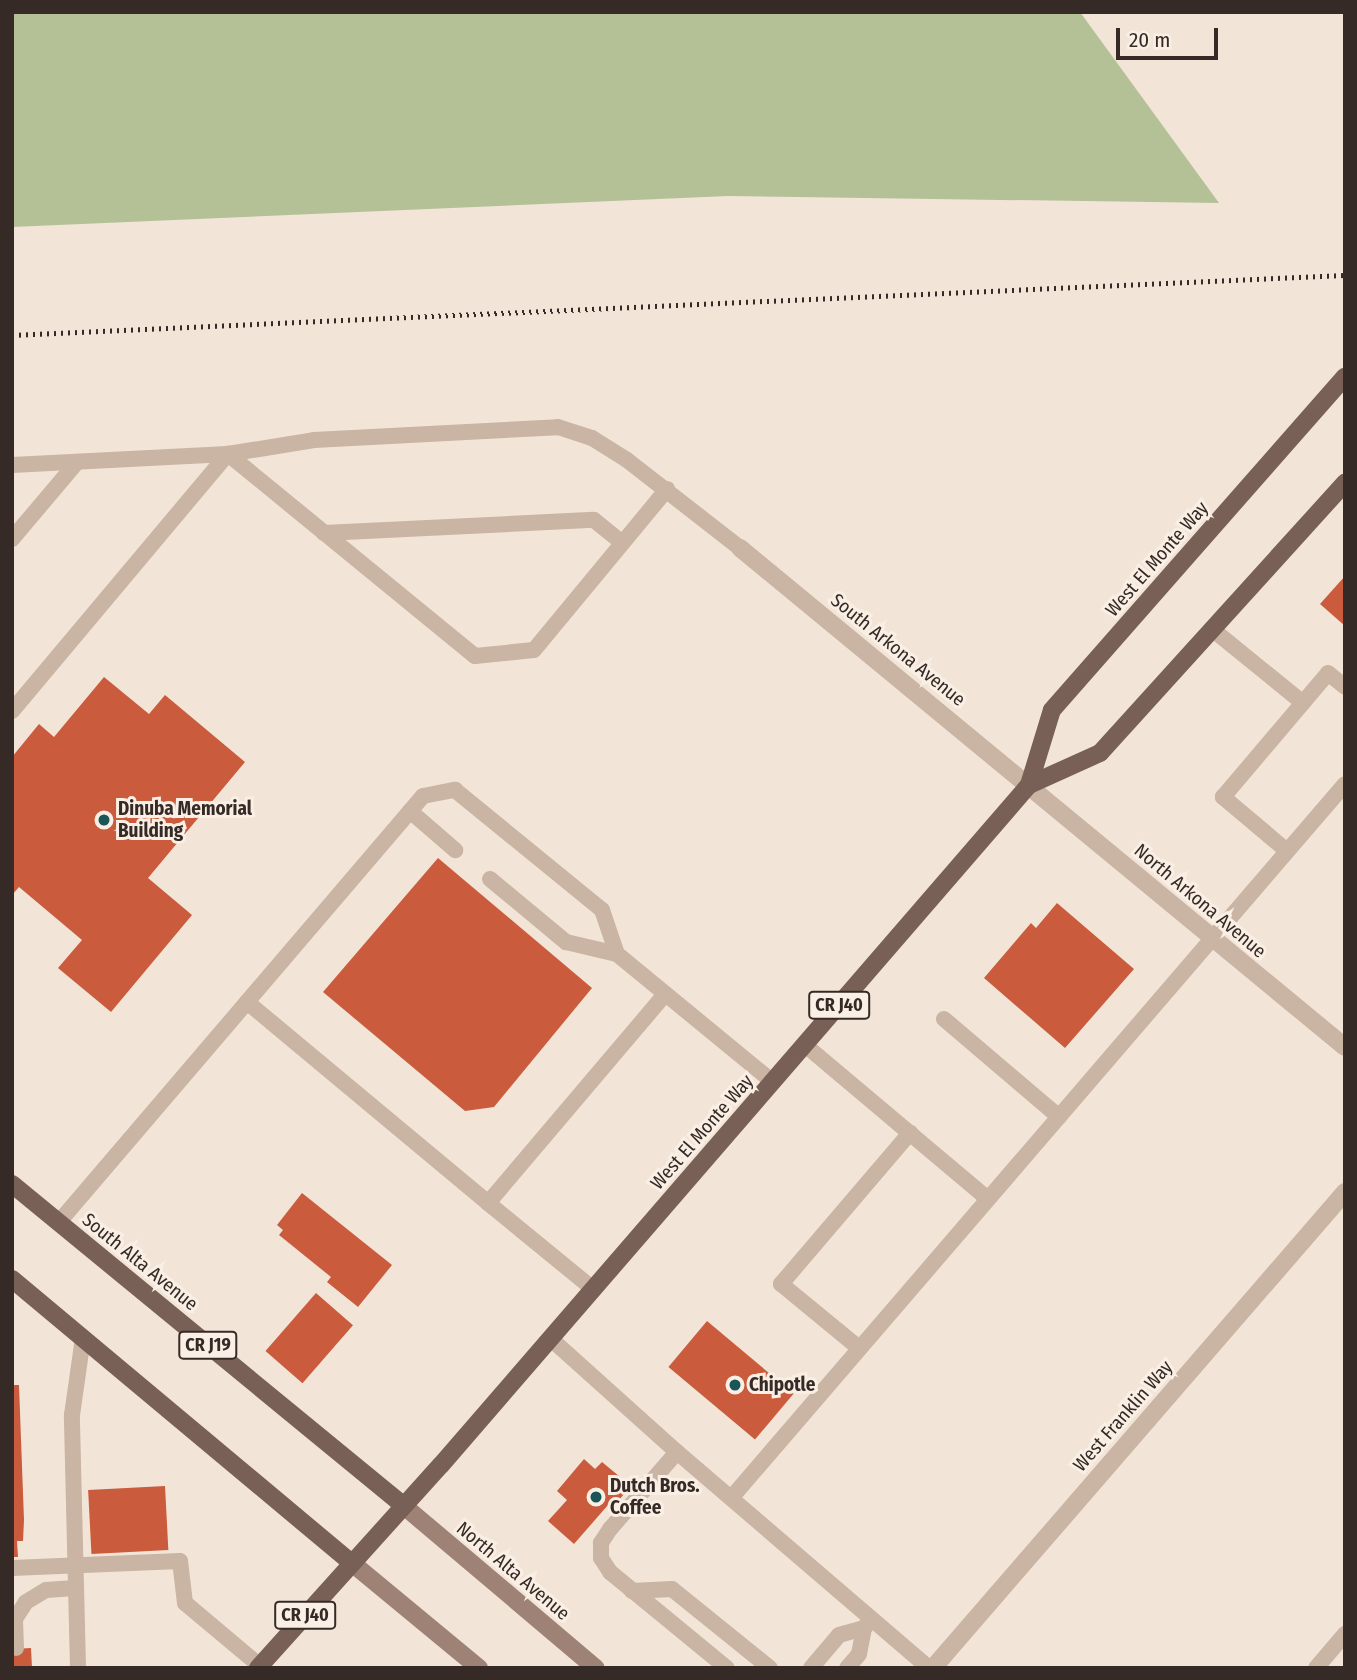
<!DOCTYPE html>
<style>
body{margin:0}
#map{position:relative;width:1357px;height:1680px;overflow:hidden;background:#f2e5d8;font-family:"Fira Sans Condensed",sans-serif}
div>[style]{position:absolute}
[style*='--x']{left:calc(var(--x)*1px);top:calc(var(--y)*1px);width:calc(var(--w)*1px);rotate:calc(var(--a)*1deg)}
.green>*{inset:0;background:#b4c197}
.building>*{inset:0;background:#cb5b3d;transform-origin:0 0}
.service>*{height:16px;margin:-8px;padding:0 8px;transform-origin:8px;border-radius:8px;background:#cab4a3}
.minor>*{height:18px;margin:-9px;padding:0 9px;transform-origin:9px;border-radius:9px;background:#cab4a3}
.secondary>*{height:18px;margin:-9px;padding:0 9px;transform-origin:9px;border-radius:9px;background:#9e8275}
.primary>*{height:18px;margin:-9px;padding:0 9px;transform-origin:9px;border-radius:9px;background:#786056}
.rail>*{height:5px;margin-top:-2.5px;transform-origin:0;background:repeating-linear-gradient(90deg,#352a26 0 2px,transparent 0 7px)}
.dots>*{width:19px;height:19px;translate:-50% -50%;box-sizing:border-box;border:4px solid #faefe4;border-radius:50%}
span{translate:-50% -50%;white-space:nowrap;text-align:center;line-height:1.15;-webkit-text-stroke:6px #faefe4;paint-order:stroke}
.shield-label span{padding:2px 5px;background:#faefe4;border:2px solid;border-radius:5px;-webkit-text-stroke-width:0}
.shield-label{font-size:18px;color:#352a26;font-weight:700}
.street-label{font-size:19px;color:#352a26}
.poi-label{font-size:19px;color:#352a26;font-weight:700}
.left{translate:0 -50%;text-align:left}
.frame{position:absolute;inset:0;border:14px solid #352a26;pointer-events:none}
.scale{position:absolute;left:1116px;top:28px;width:102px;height:32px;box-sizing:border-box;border:4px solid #352a26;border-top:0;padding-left:9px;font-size:21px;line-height:24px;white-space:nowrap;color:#352a26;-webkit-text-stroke:5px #faefe4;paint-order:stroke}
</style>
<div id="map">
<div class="green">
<i style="clip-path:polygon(12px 12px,1080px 12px,1219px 203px,728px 196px,12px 227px)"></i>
</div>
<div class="building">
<i style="clip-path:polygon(1345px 576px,1345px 626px,1320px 604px)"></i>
<i style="clip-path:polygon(104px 677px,149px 714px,165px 695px,245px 762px,148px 878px,192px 915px,111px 1012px,58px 968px,82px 940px,19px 887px,12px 895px,12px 757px,39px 724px,54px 737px)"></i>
<i style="clip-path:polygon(438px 858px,592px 988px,494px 1107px,465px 1111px,323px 992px)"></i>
<i style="clip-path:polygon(1057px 903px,1134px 969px,1065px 1048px,984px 978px,1031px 923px,1036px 928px)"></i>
<i style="clip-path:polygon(302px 1193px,392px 1265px,358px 1307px,327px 1282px,331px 1277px,279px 1235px,283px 1230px,277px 1225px)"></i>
<i style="left:316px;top:1293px;width:49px;height:77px;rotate:41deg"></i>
<i style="left:707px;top:1321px;width:113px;height:60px;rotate:40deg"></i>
<i style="clip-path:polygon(12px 1385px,19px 1385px,24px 1520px,23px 1541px,17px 1541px,18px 1557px,12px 1557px)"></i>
<i style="clip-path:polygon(584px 1459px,595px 1469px,602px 1462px,631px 1486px,612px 1508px,608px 1505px,574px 1544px,548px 1521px,567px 1500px,557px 1491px)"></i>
<i style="left:165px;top:1486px;width:64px;height:77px;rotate:87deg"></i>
<i style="left:31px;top:1648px;width:20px;height:19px;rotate:87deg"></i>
</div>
<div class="service">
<i style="--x:12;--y:465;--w:216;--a:-2.9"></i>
<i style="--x:228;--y:454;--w:319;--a:39.3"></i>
<i style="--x:475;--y:656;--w:59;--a:-5.8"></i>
<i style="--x:534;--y:650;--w:209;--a:-50.4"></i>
<i style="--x:324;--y:533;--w:270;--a:-2.8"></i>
<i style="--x:594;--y:520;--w:36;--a:39"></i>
<i style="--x:12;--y:539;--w:101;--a:-49.8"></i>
<i style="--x:1212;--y:629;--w:117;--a:39.1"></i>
<i style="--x:12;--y:711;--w:336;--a:-50"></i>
<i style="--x:228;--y:454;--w:87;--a:-9.2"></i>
<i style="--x:314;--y:440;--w:244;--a:-3"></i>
<i style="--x:558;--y:427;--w:36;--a:18"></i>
<i style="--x:592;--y:438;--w:41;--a:32.2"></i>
<i style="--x:627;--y:460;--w:143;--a:37.9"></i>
<i style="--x:410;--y:811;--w:60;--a:40.9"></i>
<i style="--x:1287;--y:851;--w:84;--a:-139.8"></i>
<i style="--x:1223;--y:797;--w:162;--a:-49.7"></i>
<i style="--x:1328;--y:673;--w:22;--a:39"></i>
<i style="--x:490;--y:879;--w:99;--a:39.7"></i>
<i style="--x:566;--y:942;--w:52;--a:13.2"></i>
<i style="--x:247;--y:1002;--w:314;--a:39.8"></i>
<i style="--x:488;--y:1203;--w:274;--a:-49.7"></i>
<i style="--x:944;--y:1019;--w:151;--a:40.4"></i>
<i style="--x:805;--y:1045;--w:239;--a:40.1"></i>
<i style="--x:488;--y:1203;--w:136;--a:39.3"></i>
<i style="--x:59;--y:1222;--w:560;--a:-49.49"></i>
<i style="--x:423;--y:796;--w:33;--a:-11"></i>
<i style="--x:455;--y:790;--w:190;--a:39.2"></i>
<i style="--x:602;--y:910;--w:46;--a:71.2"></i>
<i style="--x:617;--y:954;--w:202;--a:39.4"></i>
<i style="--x:551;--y:1339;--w:169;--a:41.9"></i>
<i style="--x:677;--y:1452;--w:332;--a:40.6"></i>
<i style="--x:859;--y:1348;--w:101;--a:-140.6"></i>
<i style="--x:781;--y:1284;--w:199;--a:-49.5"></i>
<i style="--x:677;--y:1452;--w:102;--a:131"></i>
<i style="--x:610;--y:1529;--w:17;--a:123"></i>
<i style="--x:601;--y:1543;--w:15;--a:90"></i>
<i style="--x:601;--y:1558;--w:17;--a:57"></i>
<i style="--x:610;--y:1572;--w:151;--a:39.4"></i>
<i style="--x:732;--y:1497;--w:940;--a:-49.31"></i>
<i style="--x:12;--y:1568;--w:168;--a:-2.4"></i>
<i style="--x:180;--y:1561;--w:42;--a:83.2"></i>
<i style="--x:185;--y:1603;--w:98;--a:40"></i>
<i style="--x:632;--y:1591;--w:40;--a:-2.9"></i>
<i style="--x:672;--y:1589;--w:126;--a:38.9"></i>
<i style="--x:16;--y:1648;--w:29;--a:-92"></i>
<i style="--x:15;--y:1619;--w:20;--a:-57"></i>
<i style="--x:26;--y:1602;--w:23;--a:-31"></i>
<i style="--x:46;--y:1590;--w:29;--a:-4"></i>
<i style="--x:78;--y:1668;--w:253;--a:-91.4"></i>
<i style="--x:72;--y:1415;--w:78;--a:-81.9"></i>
<i style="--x:811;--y:1668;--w:43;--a:-49.7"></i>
<i style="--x:839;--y:1635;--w:26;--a:-16"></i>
<i style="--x:847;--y:1668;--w:18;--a:-49"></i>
<i style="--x:859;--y:1654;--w:26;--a:-79"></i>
<i style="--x:864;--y:1628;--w:9;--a:-49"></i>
<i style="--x:1316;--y:1668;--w:45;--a:-49.5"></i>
</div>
<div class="minor">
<i style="--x:740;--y:548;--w:784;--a:39.52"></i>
<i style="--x:933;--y:1668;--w:630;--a:-49.12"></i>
</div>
<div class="secondary">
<i style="--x:404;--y:1506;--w:251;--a:40.2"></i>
<i style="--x:352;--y:1563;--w:165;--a:39.6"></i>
</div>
<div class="primary">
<i style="--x:1029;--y:785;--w:78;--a:-24.3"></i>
<i style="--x:1100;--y:753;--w:365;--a:-47.8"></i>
<i style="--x:12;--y:1184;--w:507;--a:39.4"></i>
<i style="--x:12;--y:1279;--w:443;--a:39.9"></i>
<i style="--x:258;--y:1668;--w:273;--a:-48"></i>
<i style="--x:441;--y:1465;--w:899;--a:-49.15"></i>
<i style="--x:1029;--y:785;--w:78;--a:-73"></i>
<i style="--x:1052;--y:710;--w:444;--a:-48.7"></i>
</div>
<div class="rail">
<i style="--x:12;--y:335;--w:1334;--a:-2.58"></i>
</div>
<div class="dots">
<i style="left:104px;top:820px;background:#1a5658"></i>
<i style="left:735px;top:1385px;background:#1a5658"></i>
<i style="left:596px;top:1497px;background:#1a5658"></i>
</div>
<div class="shield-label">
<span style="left:839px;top:1005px">CR J40</span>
<span style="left:208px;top:1345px">CR J19</span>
<span style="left:305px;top:1615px">CR J40</span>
</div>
<div class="street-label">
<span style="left:1157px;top:559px;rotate:-49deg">West El Monte Way</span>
<span style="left:898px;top:650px;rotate:39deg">South Arkona Avenue</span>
<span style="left:1200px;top:901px;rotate:40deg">North Arkona Avenue</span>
<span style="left:702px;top:1132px;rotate:-49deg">West El Monte Way</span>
<span style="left:140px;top:1262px;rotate:39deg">South Alta Avenue</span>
<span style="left:1123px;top:1416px;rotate:-49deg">West Franklin Way</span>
<span style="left:513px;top:1571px;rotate:40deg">North Alta Avenue</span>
</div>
<div class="poi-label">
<span class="left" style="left:118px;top:820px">Dinuba Memorial<br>Building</span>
<span class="left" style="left:749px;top:1385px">Chipotle</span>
<span class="left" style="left:610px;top:1497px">Dutch Bros.<br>Coffee</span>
</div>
<div class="frame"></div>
<div class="scale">20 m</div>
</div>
